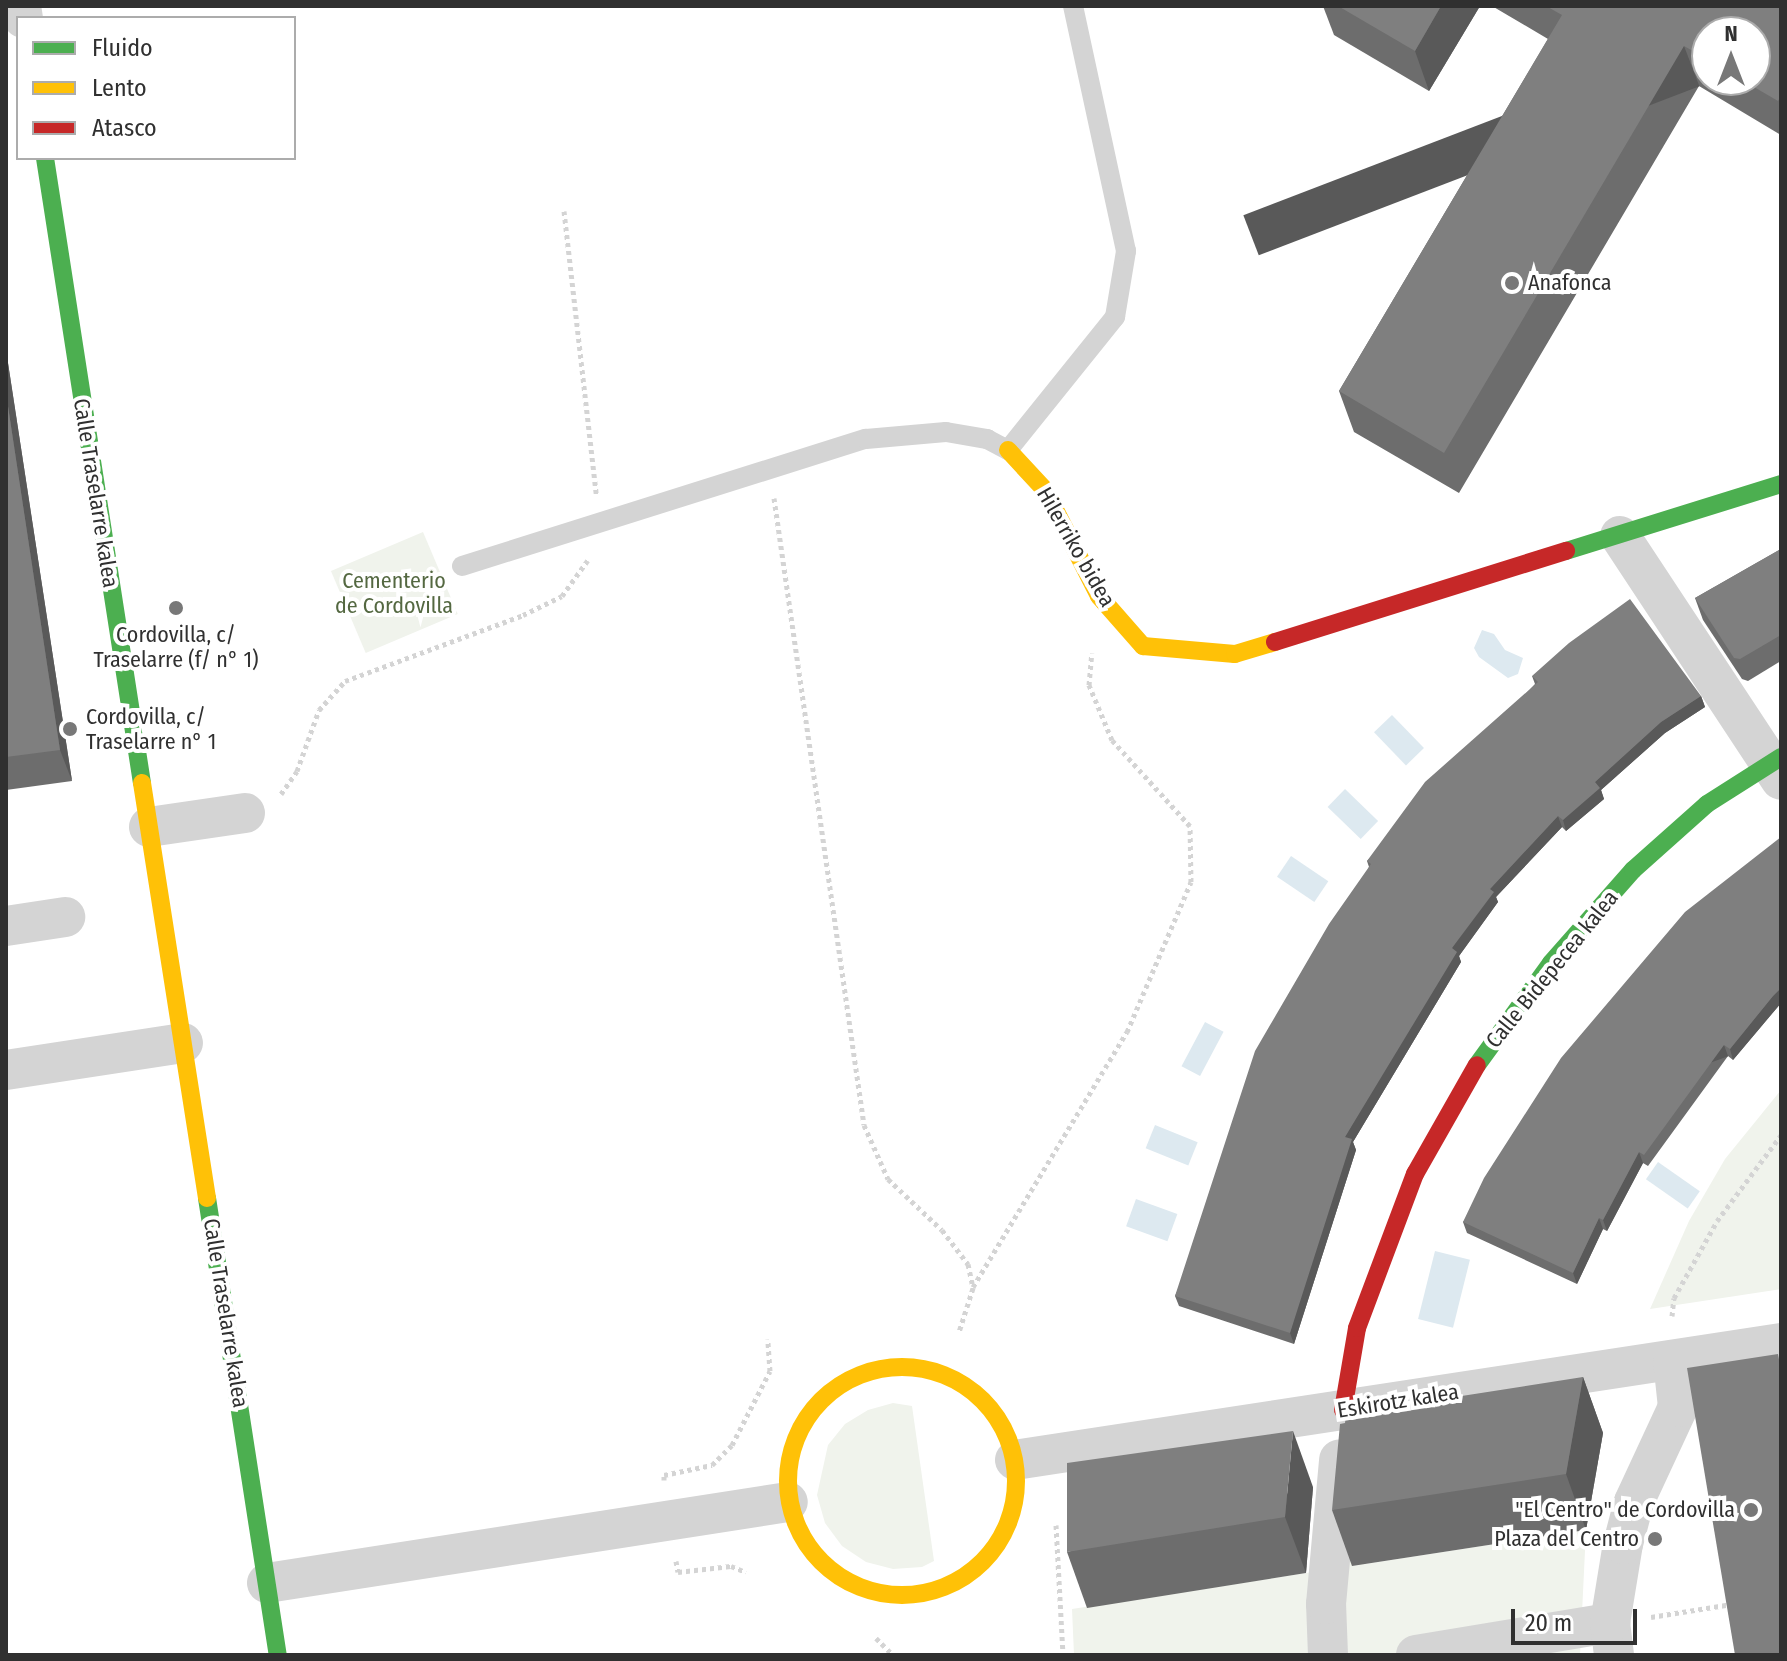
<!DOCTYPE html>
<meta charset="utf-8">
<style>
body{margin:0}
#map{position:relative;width:1787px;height:1661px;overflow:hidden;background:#fff;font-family:"Fira Sans Condensed",sans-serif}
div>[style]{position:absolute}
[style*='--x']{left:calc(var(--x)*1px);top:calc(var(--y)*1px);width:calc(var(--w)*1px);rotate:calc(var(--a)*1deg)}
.green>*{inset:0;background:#f0f3ec;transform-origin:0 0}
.water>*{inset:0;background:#dde9f0;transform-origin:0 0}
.path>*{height:5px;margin-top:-2.5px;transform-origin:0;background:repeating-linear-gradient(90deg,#d4d4d4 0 4px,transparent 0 8px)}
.lane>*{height:20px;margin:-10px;padding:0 10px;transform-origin:10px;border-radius:10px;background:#d4d4d4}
.street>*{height:40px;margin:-20px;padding:0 20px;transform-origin:20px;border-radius:20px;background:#d4d4d4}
.fast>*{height:18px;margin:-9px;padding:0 9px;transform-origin:9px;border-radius:9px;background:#4caf50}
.slow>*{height:18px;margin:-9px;padding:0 9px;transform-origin:9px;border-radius:9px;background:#ffc107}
.slow>.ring{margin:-9px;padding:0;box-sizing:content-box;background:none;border:18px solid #ffc107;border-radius:50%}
.jam>*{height:18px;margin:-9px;padding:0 9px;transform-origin:9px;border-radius:9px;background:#c62828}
.wall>*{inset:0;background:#6d6d6d}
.shaded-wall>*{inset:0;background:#595959;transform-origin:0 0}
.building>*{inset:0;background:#7f7f7f}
.dots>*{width:22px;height:22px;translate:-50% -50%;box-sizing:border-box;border:4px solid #fff;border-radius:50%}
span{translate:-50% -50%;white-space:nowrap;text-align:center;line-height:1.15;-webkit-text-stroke:8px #fff;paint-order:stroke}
.poi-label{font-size:22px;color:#303030}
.left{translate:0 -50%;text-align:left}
.right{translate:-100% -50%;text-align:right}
.street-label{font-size:22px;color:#303030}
.park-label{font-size:22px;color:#546841}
.frame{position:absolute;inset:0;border:8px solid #303030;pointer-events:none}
.legend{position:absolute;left:16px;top:16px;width:280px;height:144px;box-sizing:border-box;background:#fff;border:2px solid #acacac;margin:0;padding:10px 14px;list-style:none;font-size:24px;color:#303030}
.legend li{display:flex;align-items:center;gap:16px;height:40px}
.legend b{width:40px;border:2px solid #acacac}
.north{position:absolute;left:1691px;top:16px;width:80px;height:80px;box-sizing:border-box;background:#fff;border:2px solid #acacac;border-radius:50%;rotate:0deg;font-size:22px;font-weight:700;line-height:32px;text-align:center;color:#303030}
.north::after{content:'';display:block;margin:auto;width:28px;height:36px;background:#787878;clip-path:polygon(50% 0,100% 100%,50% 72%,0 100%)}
.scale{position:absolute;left:1511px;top:1609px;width:126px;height:36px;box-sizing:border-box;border:4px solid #303030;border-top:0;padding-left:10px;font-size:24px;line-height:28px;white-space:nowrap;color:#303030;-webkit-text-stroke:6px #fff;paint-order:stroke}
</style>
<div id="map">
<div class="green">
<i style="left:423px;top:532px;width:89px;height:100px;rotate:67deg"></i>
<i style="clip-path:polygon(1781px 1090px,1781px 1289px,1650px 1309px,1689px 1221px,1725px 1159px)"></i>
<i style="clip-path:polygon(893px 1403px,912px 1406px,934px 1561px,922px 1567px,893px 1569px,866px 1562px,842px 1546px,825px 1523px,817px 1495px,828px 1445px,845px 1424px,868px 1410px)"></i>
<i style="clip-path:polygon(1318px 1486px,1365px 1564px,1586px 1530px,1580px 1655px,1074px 1655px,1072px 1609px,1313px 1572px)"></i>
</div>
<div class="water">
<i style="clip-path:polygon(1482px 630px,1494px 634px,1505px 650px,1523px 658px,1518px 674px,1508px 678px,1479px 657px,1474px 648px)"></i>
<i style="left:1392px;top:715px;width:46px;height:25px;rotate:46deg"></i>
<i style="left:1345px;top:789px;width:46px;height:25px;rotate:44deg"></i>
<i style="left:1291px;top:856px;width:45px;height:25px;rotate:34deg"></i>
<i style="left:1205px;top:1022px;width:21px;height:50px;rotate:28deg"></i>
<i style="left:1155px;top:1125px;width:46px;height:25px;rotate:22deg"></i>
<i style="left:1658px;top:1162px;width:51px;height:21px;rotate:35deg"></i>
<i style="left:1136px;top:1199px;width:44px;height:29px;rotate:20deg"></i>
<i style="left:1435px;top:1251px;width:36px;height:70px;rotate:14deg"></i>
</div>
<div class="path">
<i style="--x:564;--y:211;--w:285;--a:83.5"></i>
<i style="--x:774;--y:498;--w:633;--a:81.83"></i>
<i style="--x:864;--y:1125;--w:59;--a:66"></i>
<i style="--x:888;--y:1179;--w:74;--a:43.4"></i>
<i style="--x:942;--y:1230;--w:43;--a:52.6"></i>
<i style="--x:968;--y:1264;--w:25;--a:78"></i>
<i style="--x:973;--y:1288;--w:46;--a:107.7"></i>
<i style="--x:281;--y:794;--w:28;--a:-55"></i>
<i style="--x:297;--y:771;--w:65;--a:-70.2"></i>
<i style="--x:319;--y:710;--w:39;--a:-48"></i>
<i style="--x:345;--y:681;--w:190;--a:-20.3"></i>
<i style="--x:523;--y:615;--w:43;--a:-26"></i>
<i style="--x:562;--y:596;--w:44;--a:-54.2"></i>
<i style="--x:973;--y:1287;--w:298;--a:-58.9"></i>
<i style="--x:1127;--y:1032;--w:163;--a:-66.9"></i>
<i style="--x:1191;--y:882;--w:56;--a:-91"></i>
<i style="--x:1190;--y:826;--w:116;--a:-132.2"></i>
<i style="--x:1112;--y:740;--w:60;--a:-112.7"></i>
<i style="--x:1089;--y:685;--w:32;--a:-85"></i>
<i style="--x:1672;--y:1316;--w:18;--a:-84"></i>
<i style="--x:1674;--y:1298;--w:88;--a:-60.8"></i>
<i style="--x:1717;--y:1221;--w:107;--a:-53.3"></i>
<i style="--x:664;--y:1480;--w:5;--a:-90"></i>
<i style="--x:664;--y:1475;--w:49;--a:-11.8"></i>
<i style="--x:712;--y:1465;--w:28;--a:-45"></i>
<i style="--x:732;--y:1445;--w:83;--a:-62.8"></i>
<i style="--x:770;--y:1371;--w:32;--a:-94"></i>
<i style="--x:1056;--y:1525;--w:130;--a:86.9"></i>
<i style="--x:676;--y:1561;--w:11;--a:80"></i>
<i style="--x:678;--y:1572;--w:53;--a:-6.5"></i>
<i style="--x:731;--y:1566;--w:16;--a:22"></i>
<i style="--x:1651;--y:1617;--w:82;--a:-9.1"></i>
<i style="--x:876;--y:1638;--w:24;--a:45"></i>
</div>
<div class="lane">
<i style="--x:462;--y:566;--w:423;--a:-17.5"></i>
<i style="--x:866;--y:439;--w:80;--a:-5"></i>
<i style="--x:946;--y:432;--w:42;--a:9.7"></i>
<i style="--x:987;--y:439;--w:24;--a:28"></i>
<i style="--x:1008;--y:450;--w:171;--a:-51.2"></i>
<i style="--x:1115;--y:317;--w:67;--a:-80.5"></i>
<i style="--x:1126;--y:251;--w:251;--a:-102.2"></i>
</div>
<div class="street">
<i style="--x:21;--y:6;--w:12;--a:81"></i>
<i style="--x:1620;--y:536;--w:292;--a:56.6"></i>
<i style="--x:149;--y:827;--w:97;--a:-8.3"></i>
<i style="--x:6;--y:926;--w:60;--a:-8.7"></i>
<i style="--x:6;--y:1070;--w:179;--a:-8.7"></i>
<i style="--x:1015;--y:1460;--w:775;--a:-8.68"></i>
<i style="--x:267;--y:1583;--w:527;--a:-8.84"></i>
<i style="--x:1328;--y:1655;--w:51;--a:-92.2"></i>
<i style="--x:1326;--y:1604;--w:145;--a:-84.8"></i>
<i style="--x:1416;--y:1655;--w:197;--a:-9.4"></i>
<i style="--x:1614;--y:1655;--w:32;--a:-97"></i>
<i style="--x:1610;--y:1623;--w:80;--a:-80.7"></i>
<i style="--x:1623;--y:1544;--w:43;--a:-75.3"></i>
<i style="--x:1634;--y:1502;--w:105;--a:-65.1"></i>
<i style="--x:1678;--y:1407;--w:47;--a:-96.1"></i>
</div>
<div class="fast">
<i style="--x:45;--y:158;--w:632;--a:81.18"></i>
<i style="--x:1566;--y:551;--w:225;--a:-17.3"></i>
<i style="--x:1477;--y:1065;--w:126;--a:-54"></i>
<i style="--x:1551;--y:963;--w:124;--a:-48.6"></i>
<i style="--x:1633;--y:870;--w:99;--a:-41.7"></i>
<i style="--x:1707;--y:804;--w:88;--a:-32.4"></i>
<i style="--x:207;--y:1198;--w:462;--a:81.2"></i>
</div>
<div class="slow">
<i style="--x:1008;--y:450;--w:54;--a:47.2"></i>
<i style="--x:1045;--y:490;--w:119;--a:63"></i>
<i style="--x:1099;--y:596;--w:67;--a:48.7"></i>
<i style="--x:1143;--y:646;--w:92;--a:5"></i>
<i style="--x:1235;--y:654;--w:42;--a:-16.7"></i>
<i style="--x:142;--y:783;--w:420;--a:81.1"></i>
<i class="ring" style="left:788px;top:1367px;width:210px;height:210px"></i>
</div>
<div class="jam">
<i style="--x:1275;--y:642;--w:305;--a:-17.4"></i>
<i style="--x:1343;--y:1410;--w:83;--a:-80.3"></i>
<i style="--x:1357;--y:1328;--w:165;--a:-69.4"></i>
<i style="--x:1415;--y:1174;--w:125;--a:-60.4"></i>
</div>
<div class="wall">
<i style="clip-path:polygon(1323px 6px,1480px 6px,1429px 91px,1334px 35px)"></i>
<i style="clip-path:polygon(evenodd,1492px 6px,1781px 6px,1781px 135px,1699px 86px,1459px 493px,1354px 432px,1339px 391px,1548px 39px,1492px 6px,1707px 32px,1755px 80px,1707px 80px,1707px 32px)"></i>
<i style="clip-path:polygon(6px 350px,72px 781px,6px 790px)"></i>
<i style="clip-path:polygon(1781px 549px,1781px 661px,1748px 681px,1742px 679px,1703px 620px,1695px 598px)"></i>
<i style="clip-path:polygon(1532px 676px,1701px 696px,1705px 707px,1665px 733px,1601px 790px,1604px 799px,1566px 831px,1562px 827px,1496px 897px,1498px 902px,1459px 956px,1461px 962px,1353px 1142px,1356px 1150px,1294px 1344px,1179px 1306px,1175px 1296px,1369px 867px,1367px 861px,1535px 684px)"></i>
<i style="clip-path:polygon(1781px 837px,1781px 1003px,1733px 1060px,1728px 1056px,1648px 1166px,1643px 1163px,1607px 1231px,1603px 1229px,1577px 1284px,1467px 1233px,1463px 1222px)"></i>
<i style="clip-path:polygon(1583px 1377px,1603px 1433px,1586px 1530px,1352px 1566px,1332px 1510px)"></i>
<i style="clip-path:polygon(1313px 1487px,1306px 1573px,1087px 1608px,1067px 1552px)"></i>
</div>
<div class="shaded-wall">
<i style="clip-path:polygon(1441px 6px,1480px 6px,1429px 91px,1415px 51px)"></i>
<i style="left:1684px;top:46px;width:43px;height:472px;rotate:69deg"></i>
<i style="clip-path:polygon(6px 350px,72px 781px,60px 750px,6px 393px)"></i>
<i style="clip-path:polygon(1701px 696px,1705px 707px,1665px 733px,1601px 790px,1604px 799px,1566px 831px,1563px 820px,1595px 782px,1661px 722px)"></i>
<i style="clip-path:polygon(1558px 816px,1562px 827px,1496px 897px,1498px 902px,1459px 956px,1461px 962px,1353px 1142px,1356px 1150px,1294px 1344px,1290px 1333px,1345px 1137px,1452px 948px,1490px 889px)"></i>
<i style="clip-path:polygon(1781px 988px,1781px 1003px,1733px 1060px,1730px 1049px,1773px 996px)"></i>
<i style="left:1724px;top:1045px;width:12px;height:136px;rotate:70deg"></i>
<i style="clip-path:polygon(1639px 1152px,1643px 1163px,1607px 1231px,1603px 1220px)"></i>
<i style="clip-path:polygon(1599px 1218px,1603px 1229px,1577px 1284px,1573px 1273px)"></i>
<i style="clip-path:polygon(1583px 1377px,1603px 1433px,1586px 1530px,1566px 1474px)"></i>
<i style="clip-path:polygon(1293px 1431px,1313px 1487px,1306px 1573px,1285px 1517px)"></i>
</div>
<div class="building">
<i style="clip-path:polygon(1338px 6px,1441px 6px,1415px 51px)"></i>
<i style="clip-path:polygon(1546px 6px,1781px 6px,1781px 96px,1778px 101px,1742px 80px,1755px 80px,1755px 32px,1707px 32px,1707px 59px,1684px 46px,1444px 453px,1339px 391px,1562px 15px)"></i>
<i style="clip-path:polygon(6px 393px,60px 750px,6px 757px)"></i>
<i style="clip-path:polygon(1781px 549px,1781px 635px,1740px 659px,1734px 658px,1695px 598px)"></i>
<i style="clip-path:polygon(1630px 599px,1701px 696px,1661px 722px,1595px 782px,1600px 788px,1563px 820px,1558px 816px,1490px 889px,1494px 892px,1452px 948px,1457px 952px,1345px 1137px,1352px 1139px,1290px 1333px,1175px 1296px,1255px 1051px,1329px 924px,1371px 864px,1367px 861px,1425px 782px,1538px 682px,1532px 676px,1569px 643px)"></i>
<i style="clip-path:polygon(1781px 837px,1781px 988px,1773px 996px,1730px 1049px,1724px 1045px,1644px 1155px,1639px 1152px,1603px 1220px,1599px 1218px,1573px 1273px,1463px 1222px,1484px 1178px,1561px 1058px,1685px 912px)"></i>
<i style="clip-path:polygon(1778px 1354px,1781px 1370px,1781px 1655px,1735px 1655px,1687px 1368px)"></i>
<i style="clip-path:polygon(1583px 1377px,1566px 1474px,1332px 1510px,1340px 1424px,1345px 1423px,1346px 1414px)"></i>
<i style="clip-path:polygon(1293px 1431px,1285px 1517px,1067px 1552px,1067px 1463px)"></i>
</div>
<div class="dots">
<i style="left:1512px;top:283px;background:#787878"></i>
<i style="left:176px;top:608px;background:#787878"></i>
<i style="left:70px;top:729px;background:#787878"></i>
<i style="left:1751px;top:1510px;background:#787878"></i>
<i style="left:1655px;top:1539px;background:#787878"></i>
</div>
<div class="poi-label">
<span class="left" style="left:1528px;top:283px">Anafonca</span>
<span style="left:176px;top:647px">Cordovilla, c/<br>Traselarre (f/ n° 1)</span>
<span class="left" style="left:86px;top:729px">Cordovilla, c/<br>Traselarre n° 1</span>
<span class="right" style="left:1735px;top:1510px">"El Centro" de Cordovilla</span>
<span class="right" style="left:1639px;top:1539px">Plaza del Centro</span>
</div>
<div class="street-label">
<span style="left:96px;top:493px;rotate:81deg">Calle Traselarre kalea</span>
<span style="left:1076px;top:547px;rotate:60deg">Hilerriko bidea</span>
<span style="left:1552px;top:969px;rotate:-51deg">Calle Bidepecea kalea</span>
<span style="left:226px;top:1313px;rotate:81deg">Calle Traselarre kalea</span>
<span style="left:1398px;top:1401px;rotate:-9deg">Eskirotz kalea</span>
</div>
<div class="park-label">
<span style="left:394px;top:593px">Cementerio<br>de Cordovilla</span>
</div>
<div class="frame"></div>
<ul class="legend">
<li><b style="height:10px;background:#4caf50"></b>Fluido</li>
<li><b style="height:10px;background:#ffc107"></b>Lento</li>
<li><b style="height:10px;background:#c62828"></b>Atasco</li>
</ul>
<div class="north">N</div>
<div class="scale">20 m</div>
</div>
